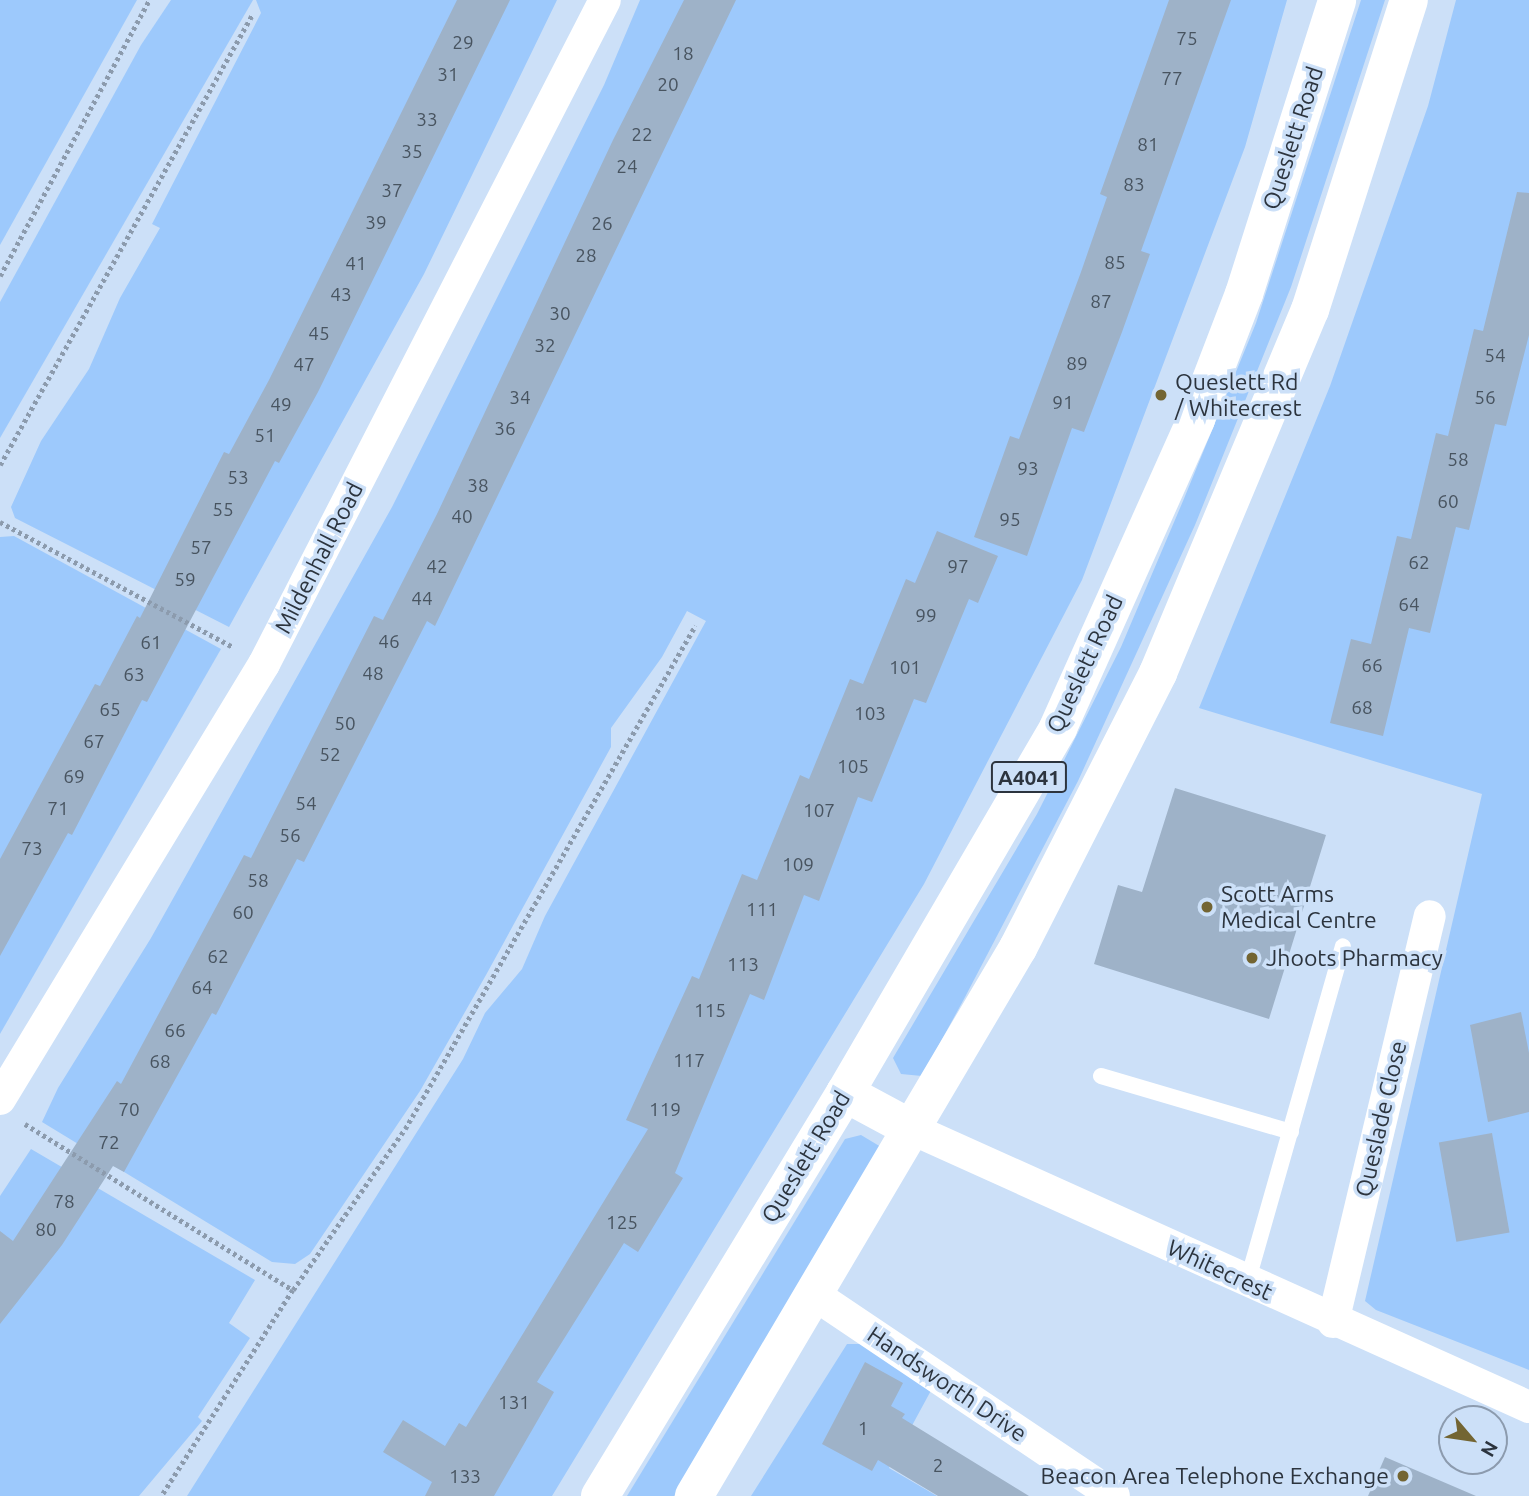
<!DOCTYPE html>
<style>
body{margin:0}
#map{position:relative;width:1529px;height:1496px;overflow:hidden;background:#cce0f8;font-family:Ubuntu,sans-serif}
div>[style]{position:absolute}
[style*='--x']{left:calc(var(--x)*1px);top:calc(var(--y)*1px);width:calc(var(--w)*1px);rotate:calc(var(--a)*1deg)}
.green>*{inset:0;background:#9dc9fc}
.building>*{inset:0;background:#9eb2c8;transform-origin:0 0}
.path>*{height:4.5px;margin-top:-2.25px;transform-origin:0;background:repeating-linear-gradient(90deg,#8c9bad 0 3.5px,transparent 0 7px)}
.lane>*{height:16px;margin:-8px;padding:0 8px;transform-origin:8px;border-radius:8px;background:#fff}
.street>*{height:32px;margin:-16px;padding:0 16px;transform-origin:16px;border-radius:16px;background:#fff}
.highway>*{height:38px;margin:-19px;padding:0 19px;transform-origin:19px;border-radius:19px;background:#fff}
.dots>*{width:19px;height:19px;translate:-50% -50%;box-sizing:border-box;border:4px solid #cce0f8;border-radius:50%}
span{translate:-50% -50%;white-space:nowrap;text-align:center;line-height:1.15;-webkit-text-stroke:7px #cce0f8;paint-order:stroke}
.number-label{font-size:19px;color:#485460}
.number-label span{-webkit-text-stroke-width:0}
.shield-label span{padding:2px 5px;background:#cce0f8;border:2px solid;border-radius:5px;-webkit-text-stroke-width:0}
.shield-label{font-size:21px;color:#2c343e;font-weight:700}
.street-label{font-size:23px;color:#2c343e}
.poi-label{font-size:23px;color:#2c343e}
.left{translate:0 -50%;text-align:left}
.right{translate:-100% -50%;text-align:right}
.north{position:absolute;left:1438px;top:1405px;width:70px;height:70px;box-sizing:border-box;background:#cce0f8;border:2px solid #8c9bae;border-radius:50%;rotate:119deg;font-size:19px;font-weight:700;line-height:28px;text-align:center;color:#2c343e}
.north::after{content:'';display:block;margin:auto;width:24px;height:32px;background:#736533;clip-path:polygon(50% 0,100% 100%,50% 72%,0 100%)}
</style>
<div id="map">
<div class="green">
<i style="clip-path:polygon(0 0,137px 0,0 245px)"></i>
<i style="clip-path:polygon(171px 0,253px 0,0 438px,0 302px,141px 45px)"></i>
<i style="clip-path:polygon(256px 0,557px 0,424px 274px,229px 627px,15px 518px,11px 507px,41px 441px,89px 369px,120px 298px,160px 228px,152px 224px,261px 13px)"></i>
<i style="clip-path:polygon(640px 0,1287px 0,1245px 147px,1082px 580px,924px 884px,552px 1496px,187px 1496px,463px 1059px,485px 1013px,522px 969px,545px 916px,706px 621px,687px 611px,662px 657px,611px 728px,611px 747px,486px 975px,420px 1091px,310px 1254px,295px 1264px,272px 1262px,42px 1122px,58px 1088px,151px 938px,392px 507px,604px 85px)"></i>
<i style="clip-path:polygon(1361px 0,1385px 0,1291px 287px,1195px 525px,1078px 781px,964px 999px,922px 1076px,901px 1074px,893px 1058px,1037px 814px,1121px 647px,1183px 501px,1256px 323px)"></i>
<i style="clip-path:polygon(1456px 0,1529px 0,1529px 1370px,1376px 1310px,1365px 1301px,1482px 794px,1199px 708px,1330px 386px,1428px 106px)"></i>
<i style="clip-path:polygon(14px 536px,221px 649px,0 1034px,0 537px)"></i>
<i style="clip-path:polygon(861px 1135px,881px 1147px,674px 1496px,627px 1496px,845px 1139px)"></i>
<i style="clip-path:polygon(31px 1149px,255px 1280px,229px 1323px,250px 1338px,198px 1417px,202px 1421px,139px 1496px,0 1496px,0 1196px)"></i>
<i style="clip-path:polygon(847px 1344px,870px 1344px,934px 1385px,889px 1468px,937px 1496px,751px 1496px)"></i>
</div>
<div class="building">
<i style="clip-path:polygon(457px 0,510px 0,318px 392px,279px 463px,275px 461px,147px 702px,142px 700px,72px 835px,68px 833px,0 956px,0 859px,95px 684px,100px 686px,137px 616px,140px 618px,224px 452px,229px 454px,269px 380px)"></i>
<i style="clip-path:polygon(684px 0,736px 0,435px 626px,427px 621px,304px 862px,297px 859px,216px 1015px,212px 1013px,124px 1172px,113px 1166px,62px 1245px,0 1324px,0 1231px,13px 1241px,117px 1081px,121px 1084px,244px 855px,251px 858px,374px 616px,383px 620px,437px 514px,613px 140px)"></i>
<i style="clip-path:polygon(1169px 0,1231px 0,1141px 251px,1150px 254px,1122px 332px,1084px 432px,1072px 428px,1027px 556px,974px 537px,1010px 436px,1019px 439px,1081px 272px,1107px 197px,1100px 194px)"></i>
<i style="clip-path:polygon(1517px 192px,1529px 193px,1529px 335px,1506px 426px,1495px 424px,1469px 530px,1456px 527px,1430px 633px,1409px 628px,1383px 736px,1330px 723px,1351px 639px,1371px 644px,1397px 536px,1411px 539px,1436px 433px,1448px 436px,1474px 329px,1483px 331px)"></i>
<i style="clip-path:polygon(937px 531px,998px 556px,978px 603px,969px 599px,926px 703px,914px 699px,872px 802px,858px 797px,819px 901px,804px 895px,764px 1000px,750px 994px,675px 1173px,683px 1178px,638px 1252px,624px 1243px,537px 1382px,554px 1392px,494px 1496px,425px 1496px,432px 1482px,383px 1452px,403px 1420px,445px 1446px,459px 1423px,466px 1427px,648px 1129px,626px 1120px,692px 976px,699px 979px,742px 874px,757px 880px,800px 775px,809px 779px,850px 679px,863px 684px,906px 579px,915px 583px)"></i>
<i style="clip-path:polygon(1175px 788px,1326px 835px,1269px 1019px,1094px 964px,1118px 885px,1142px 892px)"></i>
<i style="clip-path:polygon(1521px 1012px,1529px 1053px,1529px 1112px,1488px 1122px,1470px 1025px)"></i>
<i style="left:1492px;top:1133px;width:101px;height:54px;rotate:80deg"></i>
<i style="clip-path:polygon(865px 1362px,903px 1383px,891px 1406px,905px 1414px,902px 1418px,1029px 1496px,938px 1496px,878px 1460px,872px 1471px,822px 1444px)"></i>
<i style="clip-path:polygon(1385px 1457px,1476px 1496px,1368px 1496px)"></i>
</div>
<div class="path">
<i style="--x:0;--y:276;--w:314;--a:-61.6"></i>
<i style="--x:0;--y:465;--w:516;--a:-60.75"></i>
<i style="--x:0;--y:522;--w:264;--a:28.2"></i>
<i style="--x:25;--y:1124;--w:315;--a:31.8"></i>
<i style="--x:293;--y:1290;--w:244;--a:122.5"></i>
<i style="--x:293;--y:1290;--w:196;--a:-55.2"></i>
<i style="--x:405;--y:1129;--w:581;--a:-60.03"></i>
</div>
<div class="lane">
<i style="--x:1101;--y:1076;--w:198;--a:16.4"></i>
<i style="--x:1247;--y:1283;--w:350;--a:-74.1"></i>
</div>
<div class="street">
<i style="--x:0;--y:1099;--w:509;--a:-58.75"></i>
<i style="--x:264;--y:664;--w:746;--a:-62.82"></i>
<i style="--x:912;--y:1129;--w:677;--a:24.25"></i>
<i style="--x:815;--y:1295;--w:360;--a:33.9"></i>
<i style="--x:1333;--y:1322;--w:417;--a:-76.6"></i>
</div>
<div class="highway">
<i style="--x:845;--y:1093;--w:76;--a:28.2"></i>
<i style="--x:600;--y:1496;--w:472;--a:-58.7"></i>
<i style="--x:845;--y:1093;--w:423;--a:-59.7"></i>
<i style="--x:1058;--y:728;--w:338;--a:-65.9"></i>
<i style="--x:1196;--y:419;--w:134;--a:-69"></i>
<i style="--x:1244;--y:294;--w:308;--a:-72.4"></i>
<i style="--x:694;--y:1496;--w:637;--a:-59.41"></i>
<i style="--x:1018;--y:948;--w:309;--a:-63"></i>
<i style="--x:1158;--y:673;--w:394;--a:-67.3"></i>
<i style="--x:1310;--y:310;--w:325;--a:-72.3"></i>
</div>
<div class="dots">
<i style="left:1161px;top:395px;background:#736533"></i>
<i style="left:1207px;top:907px;background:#736533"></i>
<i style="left:1252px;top:958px;background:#736533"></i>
<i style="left:1403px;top:1476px;background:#736533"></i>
</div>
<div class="number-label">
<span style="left:1187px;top:39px">75</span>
<span style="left:463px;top:43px">29</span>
<span style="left:683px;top:54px">18</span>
<span style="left:448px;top:75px">31</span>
<span style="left:1172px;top:79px">77</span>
<span style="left:668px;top:85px">20</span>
<span style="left:427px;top:120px">33</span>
<span style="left:642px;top:135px">22</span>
<span style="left:1148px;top:145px">81</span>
<span style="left:412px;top:152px">35</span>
<span style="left:627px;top:167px">24</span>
<span style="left:1134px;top:185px">83</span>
<span style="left:392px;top:191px">37</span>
<span style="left:376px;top:223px">39</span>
<span style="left:602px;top:224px">26</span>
<span style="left:586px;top:256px">28</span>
<span style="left:1115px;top:263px">85</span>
<span style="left:356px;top:264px">41</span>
<span style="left:341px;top:295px">43</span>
<span style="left:1101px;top:302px">87</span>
<span style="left:560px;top:314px">30</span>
<span style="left:319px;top:334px">45</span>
<span style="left:545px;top:346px">32</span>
<span style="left:1495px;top:356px">54</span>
<span style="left:1077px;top:364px">89</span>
<span style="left:304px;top:365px">47</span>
<span style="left:520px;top:398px">34</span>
<span style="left:1485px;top:398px">56</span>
<span style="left:1063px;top:403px">91</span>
<span style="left:281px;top:405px">49</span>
<span style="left:505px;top:429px">36</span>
<span style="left:265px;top:436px">51</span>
<span style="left:1458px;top:460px">58</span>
<span style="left:1028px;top:469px">93</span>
<span style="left:238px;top:478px">53</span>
<span style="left:478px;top:486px">38</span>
<span style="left:1448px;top:502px">60</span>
<span style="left:223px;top:510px">55</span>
<span style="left:462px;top:517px">40</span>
<span style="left:1010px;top:520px">95</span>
<span style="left:201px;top:548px">57</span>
<span style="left:1419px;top:563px">62</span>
<span style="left:437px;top:567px">42</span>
<span style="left:958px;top:567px">97</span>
<span style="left:185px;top:580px">59</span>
<span style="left:422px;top:599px">44</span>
<span style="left:1409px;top:605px">64</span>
<span style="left:926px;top:616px">99</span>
<span style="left:389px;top:642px">46</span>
<span style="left:151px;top:643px">61</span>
<span style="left:1372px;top:666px">66</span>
<span style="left:905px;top:668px">101</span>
<span style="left:373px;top:674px">48</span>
<span style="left:134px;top:675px">63</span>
<span style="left:1362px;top:708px">68</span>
<span style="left:110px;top:710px">65</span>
<span style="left:870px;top:714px">103</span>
<span style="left:345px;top:724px">50</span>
<span style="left:94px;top:742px">67</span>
<span style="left:330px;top:755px">52</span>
<span style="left:853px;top:767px">105</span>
<span style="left:74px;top:777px">69</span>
<span style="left:306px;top:804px">54</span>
<span style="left:58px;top:809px">71</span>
<span style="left:819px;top:811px">107</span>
<span style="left:290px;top:836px">56</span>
<span style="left:32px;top:849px">73</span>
<span style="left:798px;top:865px">109</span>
<span style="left:258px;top:881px">58</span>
<span style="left:762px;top:910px">111</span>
<span style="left:243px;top:913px">60</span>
<span style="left:218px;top:957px">62</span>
<span style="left:743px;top:965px">113</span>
<span style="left:202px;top:988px">64</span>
<span style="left:710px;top:1011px">115</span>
<span style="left:175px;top:1031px">66</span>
<span style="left:689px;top:1061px">117</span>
<span style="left:160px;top:1062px">68</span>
<span style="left:129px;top:1110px">70</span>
<span style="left:665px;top:1110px">119</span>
<span style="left:109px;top:1143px">72</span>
<span style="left:64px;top:1202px">78</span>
<span style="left:622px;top:1223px">125</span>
<span style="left:46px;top:1230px">80</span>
<span style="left:514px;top:1403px">131</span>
<span style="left:863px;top:1429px">1</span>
<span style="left:938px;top:1466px">2</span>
<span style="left:465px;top:1477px">133</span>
</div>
<div class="shield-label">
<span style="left:1029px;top:777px">A4041</span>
</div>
<div class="street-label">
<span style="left:1293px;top:138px;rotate:-72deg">Queslett Road</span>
<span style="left:319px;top:558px;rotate:-63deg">Mildenhall Road</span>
<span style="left:1085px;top:664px;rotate:-65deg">Queslett Road</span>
<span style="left:1381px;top:1119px;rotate:-77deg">Queslade Close</span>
<span style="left:806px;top:1157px;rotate:-59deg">Queslett Road</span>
<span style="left:1220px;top:1270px;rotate:25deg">Whitecrest</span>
<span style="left:947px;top:1384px;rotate:34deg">Handsworth Drive</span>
</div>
<div class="poi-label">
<span class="left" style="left:1175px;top:395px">Queslett Rd<br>/ Whitecrest</span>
<span class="left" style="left:1221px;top:907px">Scott Arms<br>Medical Centre</span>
<span class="left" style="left:1266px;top:958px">Jhoots Pharmacy</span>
<span class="right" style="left:1389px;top:1476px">Beacon Area Telephone Exchange</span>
</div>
<div class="north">N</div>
</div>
